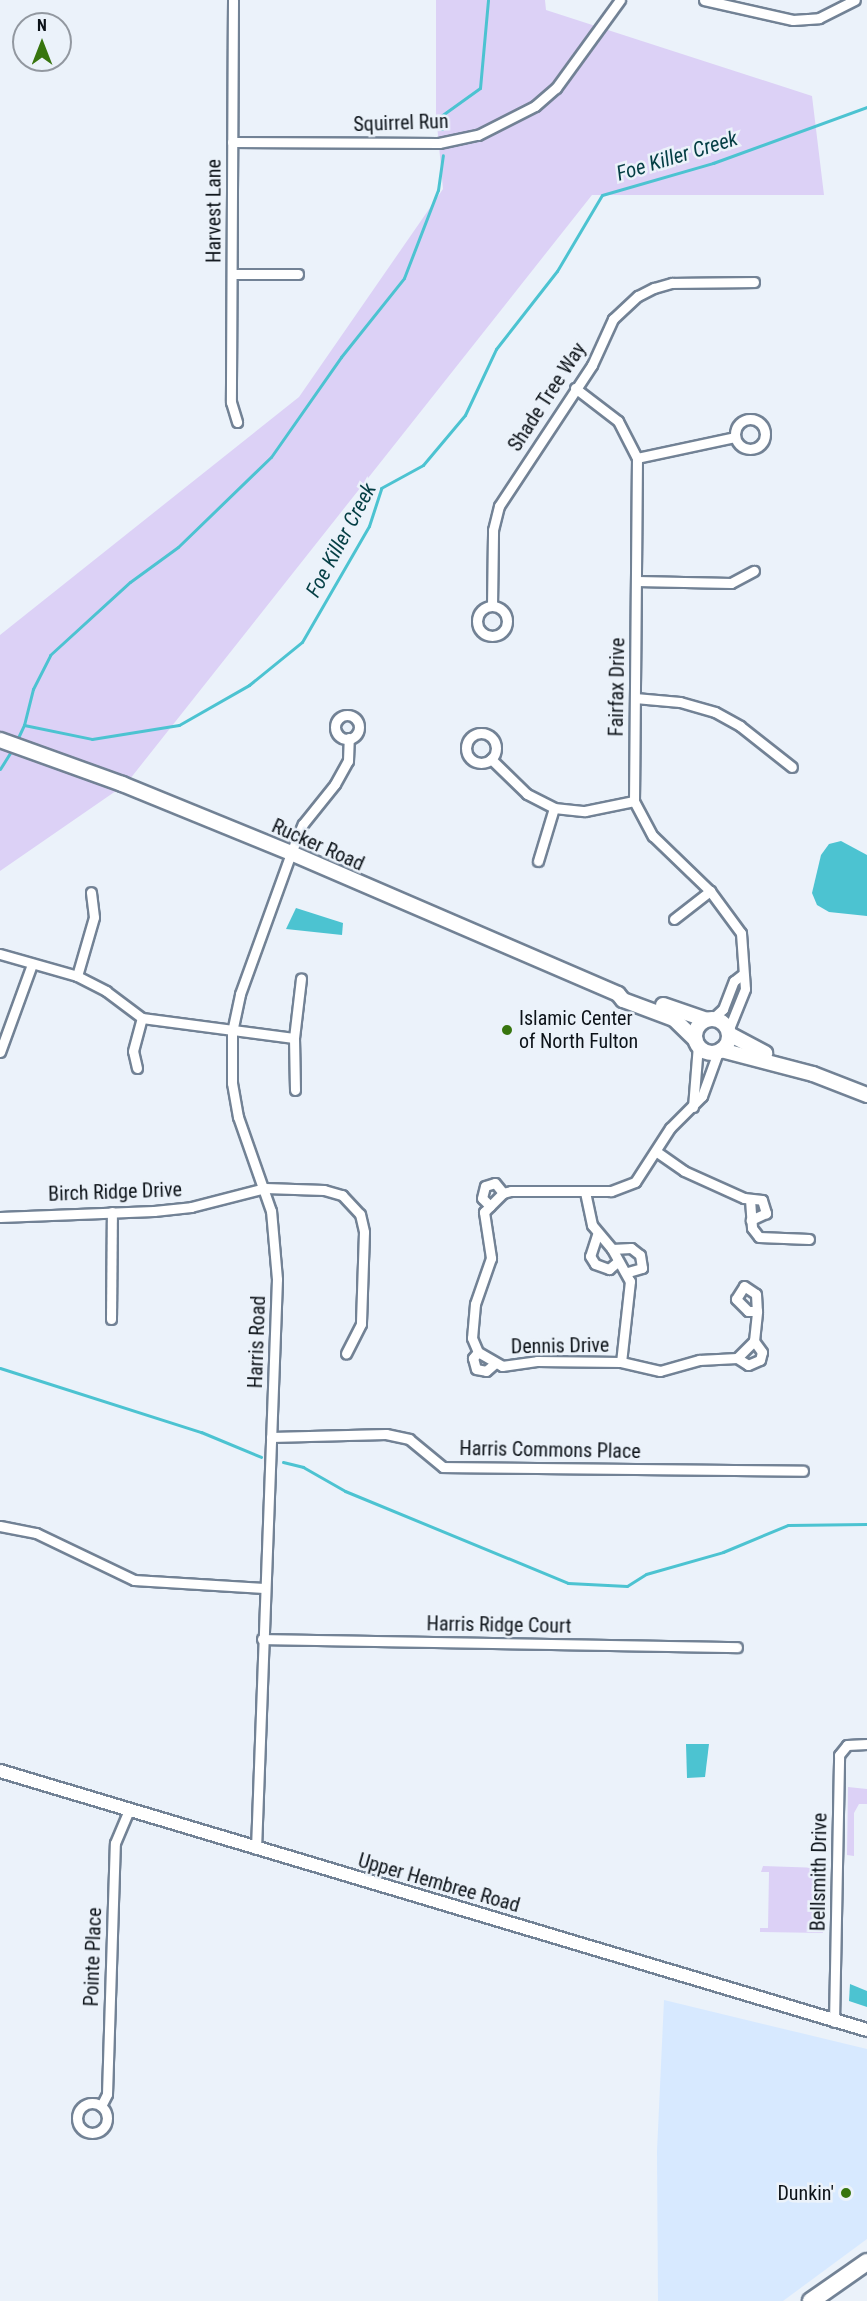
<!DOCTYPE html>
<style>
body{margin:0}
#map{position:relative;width:867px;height:2301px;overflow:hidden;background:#ebf2fa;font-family:"Roboto Condensed",sans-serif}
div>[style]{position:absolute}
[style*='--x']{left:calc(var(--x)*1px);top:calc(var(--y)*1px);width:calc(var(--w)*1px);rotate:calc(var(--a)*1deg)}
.built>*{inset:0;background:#d7e9ff}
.green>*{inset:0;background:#dcd1f6}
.water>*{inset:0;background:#4cc3d1}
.stream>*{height:3px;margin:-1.5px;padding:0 1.5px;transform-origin:1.5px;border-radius:1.5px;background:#4cc3d1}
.roads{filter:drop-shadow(2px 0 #728295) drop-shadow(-2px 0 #728295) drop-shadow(0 2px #728295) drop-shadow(0 -2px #728295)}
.minor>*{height:9px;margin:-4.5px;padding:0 4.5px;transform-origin:4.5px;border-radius:4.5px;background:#fff}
.minor>.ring{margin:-4.5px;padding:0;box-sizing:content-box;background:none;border:9px solid #fff;border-radius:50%}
.tertiary>*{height:12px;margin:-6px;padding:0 6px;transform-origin:6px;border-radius:6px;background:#fff}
.secondary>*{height:14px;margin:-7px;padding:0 7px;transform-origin:7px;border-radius:7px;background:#fff}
.secondary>.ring{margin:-7px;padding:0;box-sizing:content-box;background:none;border:14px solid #fff;border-radius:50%}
.trunk>*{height:16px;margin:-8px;padding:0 8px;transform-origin:8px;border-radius:8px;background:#fff}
.dots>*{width:16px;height:16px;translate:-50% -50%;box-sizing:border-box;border:3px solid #ebf2fa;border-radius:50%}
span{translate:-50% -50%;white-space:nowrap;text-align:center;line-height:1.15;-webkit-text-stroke:5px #ebf2fa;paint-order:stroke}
.street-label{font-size:20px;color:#0c1218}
.poi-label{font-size:20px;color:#0c1218}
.left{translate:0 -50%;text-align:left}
.right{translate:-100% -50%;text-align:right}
.water-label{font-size:21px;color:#043e44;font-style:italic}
.north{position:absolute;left:12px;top:12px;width:60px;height:60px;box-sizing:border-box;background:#ebf2fa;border:2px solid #9298a0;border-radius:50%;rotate:0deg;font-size:16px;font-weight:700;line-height:24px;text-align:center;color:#0c1218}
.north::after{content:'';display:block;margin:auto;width:21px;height:27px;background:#37750e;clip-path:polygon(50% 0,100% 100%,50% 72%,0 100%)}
</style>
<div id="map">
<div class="built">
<i style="clip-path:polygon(664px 2000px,867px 2049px,867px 2239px,783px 2301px,658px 2301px,657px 2151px)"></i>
</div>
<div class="green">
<i style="clip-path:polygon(436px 0,545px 0,546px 10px,812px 96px,824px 195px,592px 195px,126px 784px,0 871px,0 635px,299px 397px,443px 189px,436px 114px)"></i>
<i style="clip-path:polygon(848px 1787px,867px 1789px,867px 1804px,859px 1804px,854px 1813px,854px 1856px,847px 1855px)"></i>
<i style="clip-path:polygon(763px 1866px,821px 1868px,827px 1871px,823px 1933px,760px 1932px,760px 1928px,768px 1928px,769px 1872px,761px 1872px)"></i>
</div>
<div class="water">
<i style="clip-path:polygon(841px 841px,867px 855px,867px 916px,829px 912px,817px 905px,812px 893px,821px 855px,829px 844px)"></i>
<i style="clip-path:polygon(296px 908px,343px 923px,342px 935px,286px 929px)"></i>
<i style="clip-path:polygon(686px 1744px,709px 1744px,705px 1777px,687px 1778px)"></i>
<i style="clip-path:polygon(850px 1984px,867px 1991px,867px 2007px,849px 2001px)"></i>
</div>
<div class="stream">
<i style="--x:442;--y:129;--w:13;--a:-94"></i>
<i style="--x:441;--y:116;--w:48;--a:-35.7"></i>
<i style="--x:480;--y:88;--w:88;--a:-84.8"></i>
<i style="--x:24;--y:725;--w:37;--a:-76"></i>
<i style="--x:33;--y:689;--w:38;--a:-63"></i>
<i style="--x:50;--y:655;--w:108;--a:-42.4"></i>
<i style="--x:130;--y:582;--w:59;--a:-36.1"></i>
<i style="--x:178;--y:547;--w:129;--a:-44.1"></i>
<i style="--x:271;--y:457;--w:122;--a:-55"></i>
<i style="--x:341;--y:357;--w:101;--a:-51.4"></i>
<i style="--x:404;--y:278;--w:94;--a:-68.9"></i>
<i style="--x:438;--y:190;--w:35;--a:-82"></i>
<i style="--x:16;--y:742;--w:19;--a:-65"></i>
<i style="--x:24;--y:725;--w:69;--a:11.6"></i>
<i style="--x:92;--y:739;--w:88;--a:-9.1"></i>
<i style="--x:179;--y:725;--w:81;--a:-29.7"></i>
<i style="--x:249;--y:685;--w:68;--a:-39.1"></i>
<i style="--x:302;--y:642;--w:134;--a:-60"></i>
<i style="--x:369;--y:526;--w:40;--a:-72"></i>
<i style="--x:381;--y:488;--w:48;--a:-28.7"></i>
<i style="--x:423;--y:465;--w:65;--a:-50"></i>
<i style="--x:465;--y:415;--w:73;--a:-64.8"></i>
<i style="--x:496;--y:349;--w:99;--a:-52"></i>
<i style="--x:557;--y:271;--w:88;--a:-59.4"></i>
<i style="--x:602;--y:195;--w:116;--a:-16.1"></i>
<i style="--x:713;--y:163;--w:164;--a:-20"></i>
<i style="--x:0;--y:769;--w:25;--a:-58"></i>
<i style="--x:0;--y:1368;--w:211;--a:17.7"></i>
<i style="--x:201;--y:1432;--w:65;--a:22.6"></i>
<i style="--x:283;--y:1462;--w:21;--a:14"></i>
<i style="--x:303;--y:1467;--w:48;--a:29.7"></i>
<i style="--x:345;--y:1491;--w:241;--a:22.4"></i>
<i style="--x:568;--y:1583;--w:59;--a:2.9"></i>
<i style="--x:627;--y:1586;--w:22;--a:-32"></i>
<i style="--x:646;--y:1574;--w:80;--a:-15.9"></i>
<i style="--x:723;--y:1552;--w:70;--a:-22.6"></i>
<i style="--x:788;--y:1525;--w:79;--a:-0.7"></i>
</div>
<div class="roads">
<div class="minor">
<i style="--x:233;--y:0;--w:402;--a:90.3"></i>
<i style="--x:231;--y:402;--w:21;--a:73"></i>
<i style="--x:704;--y:0;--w:91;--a:12.7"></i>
<i style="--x:793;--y:20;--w:26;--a:-4"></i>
<i style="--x:819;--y:18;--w:40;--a:-26.6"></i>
<i style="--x:232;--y:142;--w:207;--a:0.3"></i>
<i style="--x:439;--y:143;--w:40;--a:-12"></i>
<i style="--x:478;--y:135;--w:64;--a:-27"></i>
<i style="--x:535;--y:106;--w:28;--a:-41"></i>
<i style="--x:556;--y:88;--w:109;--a:-54"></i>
<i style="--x:232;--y:274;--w:66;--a:0"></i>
<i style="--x:575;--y:388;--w:54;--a:37.5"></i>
<i style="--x:618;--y:421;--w:42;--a:62.8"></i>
<i style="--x:637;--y:458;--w:343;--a:90.5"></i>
<i style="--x:634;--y:801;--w:40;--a:62"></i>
<i style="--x:653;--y:836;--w:79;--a:44"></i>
<i style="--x:710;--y:891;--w:52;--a:53.6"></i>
<i style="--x:741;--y:933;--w:56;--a:85.9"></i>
<i style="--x:745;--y:989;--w:45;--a:112"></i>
<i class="ring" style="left:735px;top:419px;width:21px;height:21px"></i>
<i style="--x:637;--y:458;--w:100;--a:-12.1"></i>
<i style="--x:637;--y:581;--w:94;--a:1.2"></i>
<i style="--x:731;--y:583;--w:26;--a:-28"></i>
<i style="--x:492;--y:606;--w:76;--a:-89.2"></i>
<i style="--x:493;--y:530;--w:25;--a:-76"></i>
<i style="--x:499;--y:506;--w:169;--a:-56.6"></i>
<i style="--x:592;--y:365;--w:51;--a:-65.5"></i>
<i style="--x:613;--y:319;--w:34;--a:-43"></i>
<i style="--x:638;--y:296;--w:18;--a:-27"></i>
<i style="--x:654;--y:288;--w:19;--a:-16"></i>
<i style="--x:672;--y:283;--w:82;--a:-0.7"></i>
<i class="ring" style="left:477px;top:606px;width:21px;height:21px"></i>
<i style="--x:635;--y:698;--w:45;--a:5.1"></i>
<i style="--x:680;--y:702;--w:36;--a:16"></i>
<i style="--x:715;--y:712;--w:29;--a:29"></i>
<i style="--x:740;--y:726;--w:66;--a:38.3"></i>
<i class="ring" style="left:335px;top:715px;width:15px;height:15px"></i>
<i class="ring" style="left:466px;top:733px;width:21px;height:21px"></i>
<i style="--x:491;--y:759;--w:50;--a:44.2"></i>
<i style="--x:527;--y:794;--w:30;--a:27"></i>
<i style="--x:554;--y:808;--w:31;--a:6"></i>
<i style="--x:585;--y:811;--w:50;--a:-11.5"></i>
<i style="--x:538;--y:861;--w:55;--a:-73.2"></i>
<i style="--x:674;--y:919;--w:46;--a:-37.9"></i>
<i style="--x:0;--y:954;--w:80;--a:15.9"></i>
<i style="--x:77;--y:976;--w:33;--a:27"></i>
<i style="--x:106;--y:991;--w:45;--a:36.9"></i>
<i style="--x:142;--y:1018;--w:153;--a:7.5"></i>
<i style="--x:77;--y:976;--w:61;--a:-73.9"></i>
<i style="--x:94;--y:917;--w:25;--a:-97"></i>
<i style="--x:712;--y:1019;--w:15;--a:-42"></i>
<i style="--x:723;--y:1009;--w:30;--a:-69"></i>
<i style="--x:734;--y:981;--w:11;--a:-38"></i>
<i style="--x:0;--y:1052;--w:94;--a:-70"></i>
<i style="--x:718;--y:1052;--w:47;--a:110"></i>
<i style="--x:702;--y:1096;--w:45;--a:135"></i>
<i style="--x:670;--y:1128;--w:64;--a:122.9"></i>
<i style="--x:635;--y:1182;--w:26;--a:159"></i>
<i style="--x:611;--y:1191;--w:100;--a:180"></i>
<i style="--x:511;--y:1191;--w:8;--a:166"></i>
<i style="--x:503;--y:1193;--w:27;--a:135"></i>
<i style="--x:484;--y:1212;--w:47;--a:81.3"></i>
<i style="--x:491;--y:1258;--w:49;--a:109.2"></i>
<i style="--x:475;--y:1304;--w:34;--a:95"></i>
<i style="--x:472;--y:1338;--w:15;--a:67"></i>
<i style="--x:478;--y:1352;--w:28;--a:30"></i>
<i style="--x:502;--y:1366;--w:35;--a:-8"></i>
<i style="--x:537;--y:1361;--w:84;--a:0.7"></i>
<i style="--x:621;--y:1362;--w:40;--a:13"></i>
<i style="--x:660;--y:1371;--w:41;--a:-15.8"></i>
<i style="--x:699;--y:1360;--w:38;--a:-3"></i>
<i style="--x:737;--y:1358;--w:24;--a:-45"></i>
<i style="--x:754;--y:1341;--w:30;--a:-84"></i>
<i style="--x:137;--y:1068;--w:17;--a:-103"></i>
<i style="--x:133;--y:1051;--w:34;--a:-75"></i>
<i style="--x:295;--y:1090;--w:52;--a:-91.1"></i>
<i style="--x:294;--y:1038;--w:60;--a:-83.3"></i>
<i style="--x:693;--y:1107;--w:62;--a:-85.4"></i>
<i style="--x:657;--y:1152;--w:33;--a:35"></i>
<i style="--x:684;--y:1171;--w:66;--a:24.2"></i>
<i style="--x:744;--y:1198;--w:18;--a:6"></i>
<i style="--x:762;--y:1200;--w:14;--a:73"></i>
<i style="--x:766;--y:1213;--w:17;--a:155"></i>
<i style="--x:585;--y:1192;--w:34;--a:78"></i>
<i style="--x:592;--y:1225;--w:31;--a:50"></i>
<i style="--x:612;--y:1249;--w:37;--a:61"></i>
<i style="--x:630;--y:1281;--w:81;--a:96.3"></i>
<i style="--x:750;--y:1199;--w:29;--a:86"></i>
<i style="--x:752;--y:1228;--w:11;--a:52"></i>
<i style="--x:759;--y:1237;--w:50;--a:2.3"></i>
<i style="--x:490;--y:1206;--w:11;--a:-135"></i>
<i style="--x:482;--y:1198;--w:12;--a:-76"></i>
<i style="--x:485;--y:1186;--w:10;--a:-17"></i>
<i style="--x:495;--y:1183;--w:13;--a:51"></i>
<i style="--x:0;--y:1217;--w:154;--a:-2.2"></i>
<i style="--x:154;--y:1211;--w:37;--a:-6"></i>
<i style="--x:191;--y:1207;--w:76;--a:-14.4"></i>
<i style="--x:265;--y:1188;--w:59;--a:1.9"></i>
<i style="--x:324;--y:1190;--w:19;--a:16"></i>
<i style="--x:342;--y:1195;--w:26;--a:47"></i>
<i style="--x:360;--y:1214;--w:18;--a:77"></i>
<i style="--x:364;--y:1232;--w:92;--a:91.9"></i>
<i style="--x:361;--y:1324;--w:33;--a:117"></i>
<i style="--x:597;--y:1235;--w:22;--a:108"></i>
<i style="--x:590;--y:1256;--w:9;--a:58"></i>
<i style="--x:595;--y:1264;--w:15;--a:20"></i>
<i style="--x:609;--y:1269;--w:11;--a:-41"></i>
<i style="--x:612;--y:1249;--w:19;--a:-3"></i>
<i style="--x:631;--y:1248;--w:11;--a:38"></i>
<i style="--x:640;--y:1255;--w:13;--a:81"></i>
<i style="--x:642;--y:1268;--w:15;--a:164"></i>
<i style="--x:744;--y:1286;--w:14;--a:34"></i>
<i style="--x:756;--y:1294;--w:17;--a:87"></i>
<i style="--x:757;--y:1311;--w:9;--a:180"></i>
<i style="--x:748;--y:1311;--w:17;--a:-135"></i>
<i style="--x:736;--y:1299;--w:15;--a:-58"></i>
<i style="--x:111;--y:1319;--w:107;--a:-89.5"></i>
<i style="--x:478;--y:1352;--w:8;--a:130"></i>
<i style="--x:473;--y:1358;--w:11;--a:75"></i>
<i style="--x:476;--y:1369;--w:10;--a:11"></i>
<i style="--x:486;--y:1371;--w:11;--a:-41"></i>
<i style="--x:737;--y:1358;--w:13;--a:32"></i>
<i style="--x:748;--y:1365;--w:13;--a:-23"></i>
<i style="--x:760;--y:1360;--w:8;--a:-76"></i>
<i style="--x:762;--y:1352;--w:14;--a:-126"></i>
<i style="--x:271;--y:1437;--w:115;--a:-1.5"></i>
<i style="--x:386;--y:1434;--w:24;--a:12"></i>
<i style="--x:409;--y:1439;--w:44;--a:39.5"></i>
<i style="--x:443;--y:1467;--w:360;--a:0.6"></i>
<i style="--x:0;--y:1526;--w:37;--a:11"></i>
<i style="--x:36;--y:1533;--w:109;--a:25.6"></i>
<i style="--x:134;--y:1580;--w:130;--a:3.5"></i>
<i style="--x:262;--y:1639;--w:475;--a:1"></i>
<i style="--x:256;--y:1849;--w:570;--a:-87.89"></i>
<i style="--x:277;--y:1279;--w:68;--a:-95"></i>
<i style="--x:271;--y:1211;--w:100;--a:-109.3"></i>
<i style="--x:238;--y:1117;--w:35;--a:-100"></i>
<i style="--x:232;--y:1083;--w:51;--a:-90"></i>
<i style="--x:232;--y:1032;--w:39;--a:-78"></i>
<i style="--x:240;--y:994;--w:150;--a:-70.1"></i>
<i style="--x:291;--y:853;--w:31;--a:-68"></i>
<i style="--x:303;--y:824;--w:51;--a:-51.3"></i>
<i style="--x:335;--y:784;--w:26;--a:-61"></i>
<i style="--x:348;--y:761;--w:23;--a:-88"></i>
<i style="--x:834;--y:2022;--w:267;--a:-88.9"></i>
<i style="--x:839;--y:1755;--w:13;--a:-51"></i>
<i style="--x:847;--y:1745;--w:20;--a:-3"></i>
<i class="ring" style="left:77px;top:2103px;width:21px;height:21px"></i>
<i style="--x:101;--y:2106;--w:13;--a:-63"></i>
<i style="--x:107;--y:2094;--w:251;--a:-88.2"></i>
<i style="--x:115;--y:1843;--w:36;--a:-67"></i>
</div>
<div class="tertiary">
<i style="--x:0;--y:1771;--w:905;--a:16.63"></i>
</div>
<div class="secondary">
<i style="--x:0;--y:740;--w:130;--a:19.8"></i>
<i style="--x:122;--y:784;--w:183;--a:22.2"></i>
<i style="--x:291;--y:853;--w:356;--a:23.3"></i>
<i style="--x:618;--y:994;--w:8;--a:50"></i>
<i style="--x:623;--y:1000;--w:54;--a:20.4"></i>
<i style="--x:674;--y:1019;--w:30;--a:44"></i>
<i style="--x:663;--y:1005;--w:46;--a:18.8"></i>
<i class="ring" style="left:695px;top:1019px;width:20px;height:20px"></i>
<i style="--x:729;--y:1034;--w:41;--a:27.8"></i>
<i style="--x:721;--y:1050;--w:95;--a:14.6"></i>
<i style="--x:813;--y:1074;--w:58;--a:21.3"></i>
</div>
<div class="trunk">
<i style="--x:811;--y:2301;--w:68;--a:-34.9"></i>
</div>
</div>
<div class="dots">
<i style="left:507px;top:1030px;background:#37750e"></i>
<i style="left:846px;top:2193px;background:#37750e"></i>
</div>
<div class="street-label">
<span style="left:401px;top:123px;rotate:-2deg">Squirrel Run</span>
<span style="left:214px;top:211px;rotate:-90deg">Harvest Lane</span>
<span style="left:547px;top:397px;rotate:-57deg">Shade Tree Way</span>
<span style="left:617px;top:687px;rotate:-89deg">Fairfax Drive</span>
<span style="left:318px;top:845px;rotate:24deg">Rucker Road</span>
<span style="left:115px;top:1192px;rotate:-2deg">Birch Ridge Drive</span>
<span style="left:257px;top:1342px;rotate:-88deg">Harris Road</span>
<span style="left:560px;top:1346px;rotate:-1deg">Dennis Drive</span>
<span style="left:550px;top:1450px;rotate:1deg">Harris Commons Place</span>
<span style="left:499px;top:1625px;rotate:1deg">Harris Ridge Court</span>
<span style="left:819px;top:1872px;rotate:-89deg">Bellsmith Drive</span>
<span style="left:439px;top:1883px;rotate:16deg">Upper Hembree Road</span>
<span style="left:93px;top:1957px;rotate:-88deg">Pointe Place</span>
</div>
<div class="poi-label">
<span class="left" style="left:519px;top:1030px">Islamic Center<br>of North Fulton</span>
<span class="right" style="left:834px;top:2193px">Dunkin'</span>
</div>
<div class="water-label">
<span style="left:677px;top:156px;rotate:-17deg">Foe Killer Creek</span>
<span style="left:341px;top:540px;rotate:-62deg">Foe Killer Creek</span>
</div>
<div class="north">N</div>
</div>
